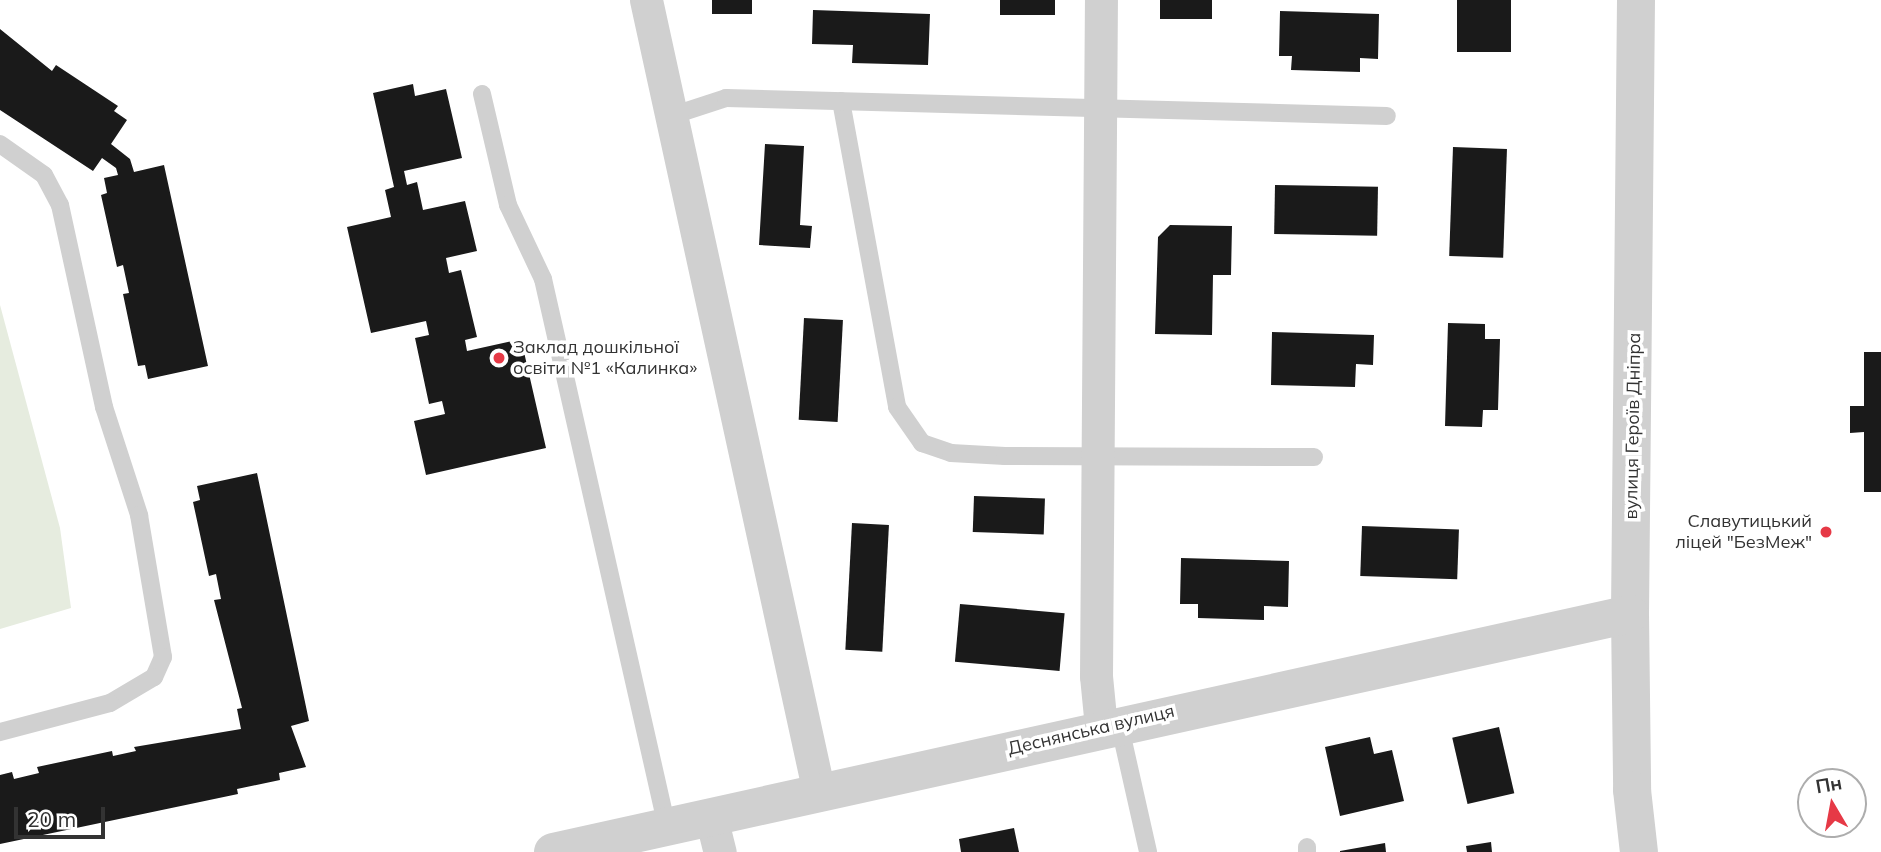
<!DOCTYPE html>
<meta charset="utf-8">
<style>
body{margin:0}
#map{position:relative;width:1881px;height:852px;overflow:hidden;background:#fff;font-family:Mulish,sans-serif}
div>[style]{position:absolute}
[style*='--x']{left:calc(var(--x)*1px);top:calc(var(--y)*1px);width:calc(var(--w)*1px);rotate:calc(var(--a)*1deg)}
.green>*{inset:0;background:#e6ecdf}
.building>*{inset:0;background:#1a1a1a;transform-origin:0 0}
.service>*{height:18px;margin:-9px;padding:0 9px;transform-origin:9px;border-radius:9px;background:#d0d0d0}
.minor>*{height:33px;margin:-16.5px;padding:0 16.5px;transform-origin:16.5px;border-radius:16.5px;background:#d0d0d0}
.tertiary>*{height:38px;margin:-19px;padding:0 19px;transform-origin:19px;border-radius:19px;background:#d0d0d0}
.dots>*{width:19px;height:19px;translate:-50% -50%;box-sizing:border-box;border:4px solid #fff;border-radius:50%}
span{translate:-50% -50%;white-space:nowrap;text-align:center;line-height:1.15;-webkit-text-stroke:7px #fff;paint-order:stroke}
.poi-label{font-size:18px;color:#333}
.left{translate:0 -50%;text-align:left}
.right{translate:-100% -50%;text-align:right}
.street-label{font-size:18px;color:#333}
.north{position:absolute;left:1797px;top:768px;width:70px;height:70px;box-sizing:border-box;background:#fff;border:2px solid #adadad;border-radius:50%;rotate:350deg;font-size:19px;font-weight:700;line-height:28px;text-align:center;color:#333}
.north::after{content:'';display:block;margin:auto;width:24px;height:32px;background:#e63946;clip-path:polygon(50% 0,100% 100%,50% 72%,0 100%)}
.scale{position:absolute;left:14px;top:807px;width:91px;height:32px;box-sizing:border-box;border:4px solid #333;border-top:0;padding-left:9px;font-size:21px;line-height:24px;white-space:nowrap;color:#333;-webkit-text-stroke:5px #fff;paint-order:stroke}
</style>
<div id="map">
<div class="green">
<i style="clip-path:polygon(0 305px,60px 528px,71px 608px,0 629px)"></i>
</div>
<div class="building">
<i style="left:712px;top:0;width:40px;height:14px"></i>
<i style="left:1000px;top:0;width:55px;height:15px"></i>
<i style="left:1160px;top:0;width:52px;height:19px"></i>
<i style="left:1457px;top:0;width:54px;height:52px"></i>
<i style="clip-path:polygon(813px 10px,930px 14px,928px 65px,852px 63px,853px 45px,812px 44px)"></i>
<i style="clip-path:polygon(1280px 11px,1379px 14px,1378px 59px,1360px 58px,1360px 72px,1291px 70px,1292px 56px,1279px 56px)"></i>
<i style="clip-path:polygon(0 29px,52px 71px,56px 65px,118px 106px,114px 111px,127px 120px,111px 144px,130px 159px,134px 172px,164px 165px,208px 366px,148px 379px,145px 365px,138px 366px,123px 294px,129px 293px,123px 265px,117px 267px,101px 195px,107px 193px,104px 178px,118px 175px,116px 168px,102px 158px,93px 171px,0 110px)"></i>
<i style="clip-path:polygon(413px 84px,415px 96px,446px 89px,462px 158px,404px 171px,407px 185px,417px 182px,423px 210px,465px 201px,477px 251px,446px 258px,449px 273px,461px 270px,477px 337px,465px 340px,467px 351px,521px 339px,546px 448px,426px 475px,414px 421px,445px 414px,442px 401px,429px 404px,415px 338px,429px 335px,426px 321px,371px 333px,347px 227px,391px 217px,385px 190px,394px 187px,373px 93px)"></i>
<i style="clip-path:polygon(765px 144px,804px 146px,800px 225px,812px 226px,810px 248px,759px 245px)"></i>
<i style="left:1453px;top:147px;width:54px;height:109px;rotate:2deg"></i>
<i style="left:1275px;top:185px;width:103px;height:49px;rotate:1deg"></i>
<i style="clip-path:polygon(1170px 225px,1232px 226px,1231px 275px,1213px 275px,1212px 335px,1155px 334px,1158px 237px)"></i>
<i style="left:804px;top:318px;width:39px;height:102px;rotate:3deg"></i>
<i style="clip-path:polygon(1448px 323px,1485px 324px,1485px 339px,1500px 339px,1498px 410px,1483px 410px,1482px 427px,1445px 426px)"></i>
<i style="clip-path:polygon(1272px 332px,1374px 335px,1373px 365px,1356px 364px,1355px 387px,1271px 385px)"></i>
<i style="clip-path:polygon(1864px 352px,1881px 352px,1881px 492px,1864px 492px,1864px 432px,1850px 433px,1850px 406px,1864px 406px)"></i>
<i style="clip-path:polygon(257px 473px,309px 721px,291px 726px,306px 767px,279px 773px,280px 780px,237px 789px,238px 794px,0 844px,0 775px,12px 772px,14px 779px,39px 773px,37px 767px,112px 751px,113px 756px,136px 751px,134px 747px,241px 729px,237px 709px,242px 708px,214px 600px,221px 599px,216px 574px,209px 576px,193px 502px,200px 500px,197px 486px)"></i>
<i style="left:974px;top:496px;width:71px;height:36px;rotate:2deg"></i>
<i style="left:852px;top:523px;width:37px;height:127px;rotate:3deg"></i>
<i style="left:1362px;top:526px;width:97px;height:50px;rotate:2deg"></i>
<i style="clip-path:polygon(1181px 558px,1289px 561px,1288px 607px,1264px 606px,1264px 620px,1198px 618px,1198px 604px,1180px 604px)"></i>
<i style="left:960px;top:604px;width:105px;height:58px;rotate:5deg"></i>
<i style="left:1499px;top:727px;width:68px;height:48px;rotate:77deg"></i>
<i style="clip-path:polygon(1370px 737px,1374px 754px,1392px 750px,1404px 801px,1340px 816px,1325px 747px)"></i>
<i style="clip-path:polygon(1014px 828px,1019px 852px,961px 852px,959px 839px)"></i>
<i style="clip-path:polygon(1491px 842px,1492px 852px,1467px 852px,1466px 846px)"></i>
<i style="clip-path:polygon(1385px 843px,1386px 852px,1340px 852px,1340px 851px)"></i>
</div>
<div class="service">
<i style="--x:482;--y:94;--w:114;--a:76.8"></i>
<i style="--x:508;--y:205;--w:82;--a:64.7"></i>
<i style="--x:543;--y:279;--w:562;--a:77.25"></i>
<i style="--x:841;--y:101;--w:311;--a:79.6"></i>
<i style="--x:897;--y:407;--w:44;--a:55.2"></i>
<i style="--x:922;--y:443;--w:31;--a:19"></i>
<i style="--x:951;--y:453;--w:54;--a:3.2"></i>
<i style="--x:1005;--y:456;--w:309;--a:0.2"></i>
<i style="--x:671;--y:116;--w:58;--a:-18.1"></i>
<i style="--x:726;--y:98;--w:661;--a:1.56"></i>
<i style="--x:0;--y:144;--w:54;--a:35.2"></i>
<i style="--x:44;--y:175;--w:34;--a:62"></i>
<i style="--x:60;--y:205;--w:207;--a:77.7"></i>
<i style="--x:104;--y:407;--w:114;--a:72"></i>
<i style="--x:139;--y:515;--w:144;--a:80.4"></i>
<i style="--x:163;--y:657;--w:22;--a:114"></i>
<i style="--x:154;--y:677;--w:51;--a:149.4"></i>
<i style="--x:110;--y:703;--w:114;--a:165.2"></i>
<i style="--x:1119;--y:723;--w:132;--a:77.3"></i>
<i style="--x:1307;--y:847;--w:5;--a:90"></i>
</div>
<div class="minor">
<i style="--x:646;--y:0;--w:812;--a:77.69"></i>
<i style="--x:1101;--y:727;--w:51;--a:-95.6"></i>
<i style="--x:1096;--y:676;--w:676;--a:-89.58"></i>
<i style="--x:711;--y:817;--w:36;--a:76"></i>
</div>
<div class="tertiary">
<i style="--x:1636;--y:0;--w:614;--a:90.56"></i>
<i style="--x:1630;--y:614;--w:176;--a:89.3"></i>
<i style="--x:1632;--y:790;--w:62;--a:83.6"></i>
<i style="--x:553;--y:852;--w:1103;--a:-12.46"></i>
</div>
<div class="dots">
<i style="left:499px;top:358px;background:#e63946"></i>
<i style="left:1826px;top:532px;background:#e63946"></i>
</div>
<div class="poi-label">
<span class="left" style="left:513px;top:358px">Заклад дошкільної<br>освіти №1 «Калинка»</span>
<span class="right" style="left:1812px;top:532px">Славутицький<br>ліцей "БезМеж"</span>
</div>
<div class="street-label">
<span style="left:1633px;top:426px;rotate:-89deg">вулиця Героїв Дніпра</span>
<span style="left:1091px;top:730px;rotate:-13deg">Деснянська вулиця</span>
</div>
<div class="north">Пн</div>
<div class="scale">20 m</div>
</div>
